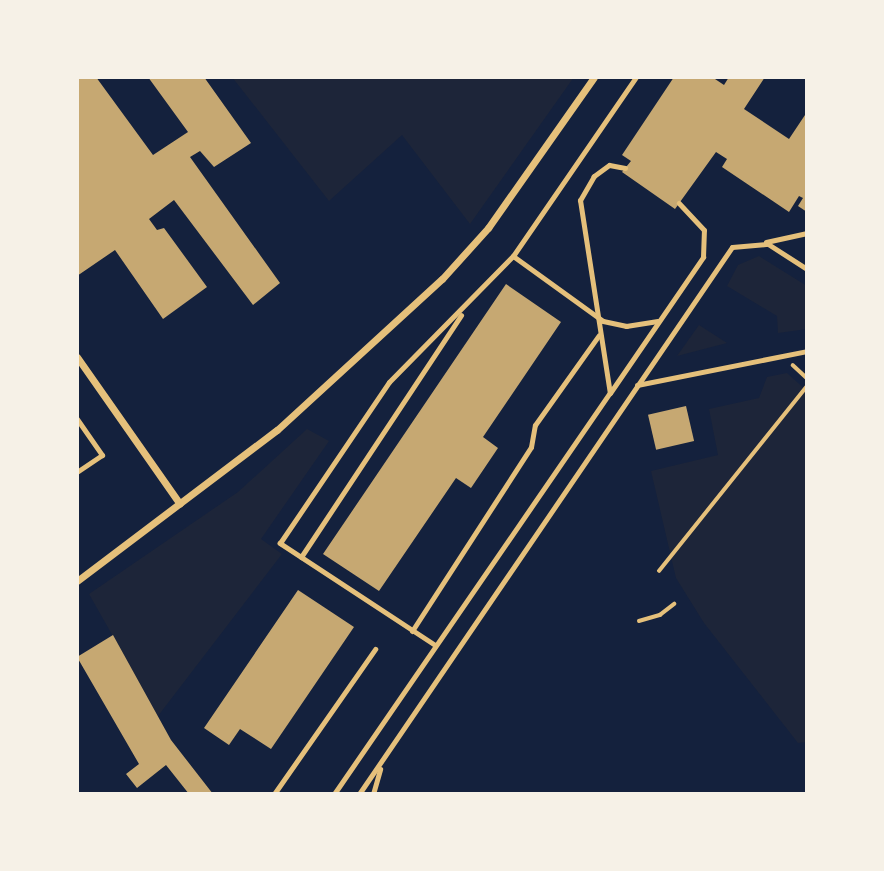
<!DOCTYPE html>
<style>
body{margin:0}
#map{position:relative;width:884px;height:871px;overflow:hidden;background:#14213d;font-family:Signika,sans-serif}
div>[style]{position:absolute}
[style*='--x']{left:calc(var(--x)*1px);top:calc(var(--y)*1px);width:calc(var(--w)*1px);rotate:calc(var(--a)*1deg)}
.green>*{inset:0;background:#1d2539}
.building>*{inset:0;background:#c6a872;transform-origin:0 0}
.path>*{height:3.5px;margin:-1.75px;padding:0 1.75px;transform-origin:1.75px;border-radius:1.75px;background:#e5c07b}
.service>*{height:5px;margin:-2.5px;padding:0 2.5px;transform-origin:2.5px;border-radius:2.5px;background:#e5c07b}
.minor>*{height:7px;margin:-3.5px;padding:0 3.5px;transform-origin:3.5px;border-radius:3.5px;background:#e5c07b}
span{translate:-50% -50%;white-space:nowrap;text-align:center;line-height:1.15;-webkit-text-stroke:5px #f6f1e7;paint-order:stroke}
.frame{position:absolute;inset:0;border:79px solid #f6f1e7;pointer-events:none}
</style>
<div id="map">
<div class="green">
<i style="clip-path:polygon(232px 77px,574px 77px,470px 224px,402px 135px,329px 201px)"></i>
<i style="clip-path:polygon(759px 256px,807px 286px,807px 329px,778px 333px,777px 316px,727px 286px,738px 265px)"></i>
<i style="clip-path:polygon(699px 325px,727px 343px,677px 356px)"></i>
<i style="clip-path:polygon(787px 373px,807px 391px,807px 742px,798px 743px,704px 623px,676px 578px,651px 471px,718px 455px,709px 409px,759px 398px,767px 377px)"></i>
<i style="clip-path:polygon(307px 429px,329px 441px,261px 539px,282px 554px,158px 716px,89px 594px,238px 492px)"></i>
</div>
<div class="building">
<i style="clip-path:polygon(77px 77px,96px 77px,153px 155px,188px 132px,148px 77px,204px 77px,251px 143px,214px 167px,200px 151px,190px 157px,280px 283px,253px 305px,174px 200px,149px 219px,157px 230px,164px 228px,207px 287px,163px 319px,115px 250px,77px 276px)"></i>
<i style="clip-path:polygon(674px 77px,712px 77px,724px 85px,729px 77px,765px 77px,744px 109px,789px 139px,807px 112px,807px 212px,798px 206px,803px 198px,799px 196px,789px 212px,722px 167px,727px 159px,716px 152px,675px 209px,622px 172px,631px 161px,622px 155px)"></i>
<i style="clip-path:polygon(506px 284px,561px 322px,483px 437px,498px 448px,471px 488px,456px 478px,379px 591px,323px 554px)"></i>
<i style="left:686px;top:406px;width:36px;height:39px;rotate:77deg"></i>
<i style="clip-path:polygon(298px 590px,354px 627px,271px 749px,240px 729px,229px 745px,204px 728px)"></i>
<i style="clip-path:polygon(113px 635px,171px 740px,213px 794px,189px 794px,166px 765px,137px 788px,126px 774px,139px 764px,77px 657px)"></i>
</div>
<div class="path">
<i style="--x:793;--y:365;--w:19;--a:43"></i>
<i style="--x:659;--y:571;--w:237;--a:-51.3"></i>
<i style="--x:639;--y:621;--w:22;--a:-16"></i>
<i style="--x:660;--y:615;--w:18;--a:-38"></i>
</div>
<div class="service">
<i style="--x:625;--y:168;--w:16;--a:-169"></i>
<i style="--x:609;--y:165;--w:19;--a:144"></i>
<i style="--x:594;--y:176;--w:28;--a:120"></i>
<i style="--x:580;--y:200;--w:195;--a:81.2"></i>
<i style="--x:610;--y:393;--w:165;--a:-55.6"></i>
<i style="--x:703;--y:257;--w:27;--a:-88"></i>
<i style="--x:704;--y:230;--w:37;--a:-133"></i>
<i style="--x:766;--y:242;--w:42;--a:-12.4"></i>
<i style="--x:513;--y:256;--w:111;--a:35.8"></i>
<i style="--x:603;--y:321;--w:24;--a:12"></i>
<i style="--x:626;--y:326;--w:32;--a:-9"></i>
<i style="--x:637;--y:385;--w:173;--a:-11.3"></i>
<i style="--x:77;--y:419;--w:44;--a:55.2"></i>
<i style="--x:102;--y:455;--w:30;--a:146"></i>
<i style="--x:301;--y:557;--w:290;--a:-56.5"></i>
<i style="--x:412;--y:631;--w:219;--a:-57.1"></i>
<i style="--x:531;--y:447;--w:22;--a:-80"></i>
<i style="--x:535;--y:425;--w:110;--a:-54.6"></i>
<i style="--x:435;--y:645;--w:186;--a:-146.7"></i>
<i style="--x:280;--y:543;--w:194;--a:-55.9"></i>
<i style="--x:389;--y:382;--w:177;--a:-45.5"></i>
<i style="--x:513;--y:256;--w:217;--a:-55.5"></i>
<i style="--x:274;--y:794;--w:177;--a:-55.1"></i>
<i style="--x:334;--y:794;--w:487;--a:-55.5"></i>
<i style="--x:359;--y:794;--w:662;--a:-55.71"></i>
<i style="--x:732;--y:247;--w:36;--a:-5"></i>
<i style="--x:768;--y:244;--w:46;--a:32.7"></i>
<i style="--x:373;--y:794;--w:26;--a:-74"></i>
</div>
<div class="minor">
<i style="--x:77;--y:357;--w:179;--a:55"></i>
<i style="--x:77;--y:581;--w:251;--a:-37.1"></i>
<i style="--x:277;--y:430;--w:224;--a:-42.5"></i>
<i style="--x:442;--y:279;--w:69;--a:-48"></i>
<i style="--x:488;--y:228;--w:184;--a:-54.9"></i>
</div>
<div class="frame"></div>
</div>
